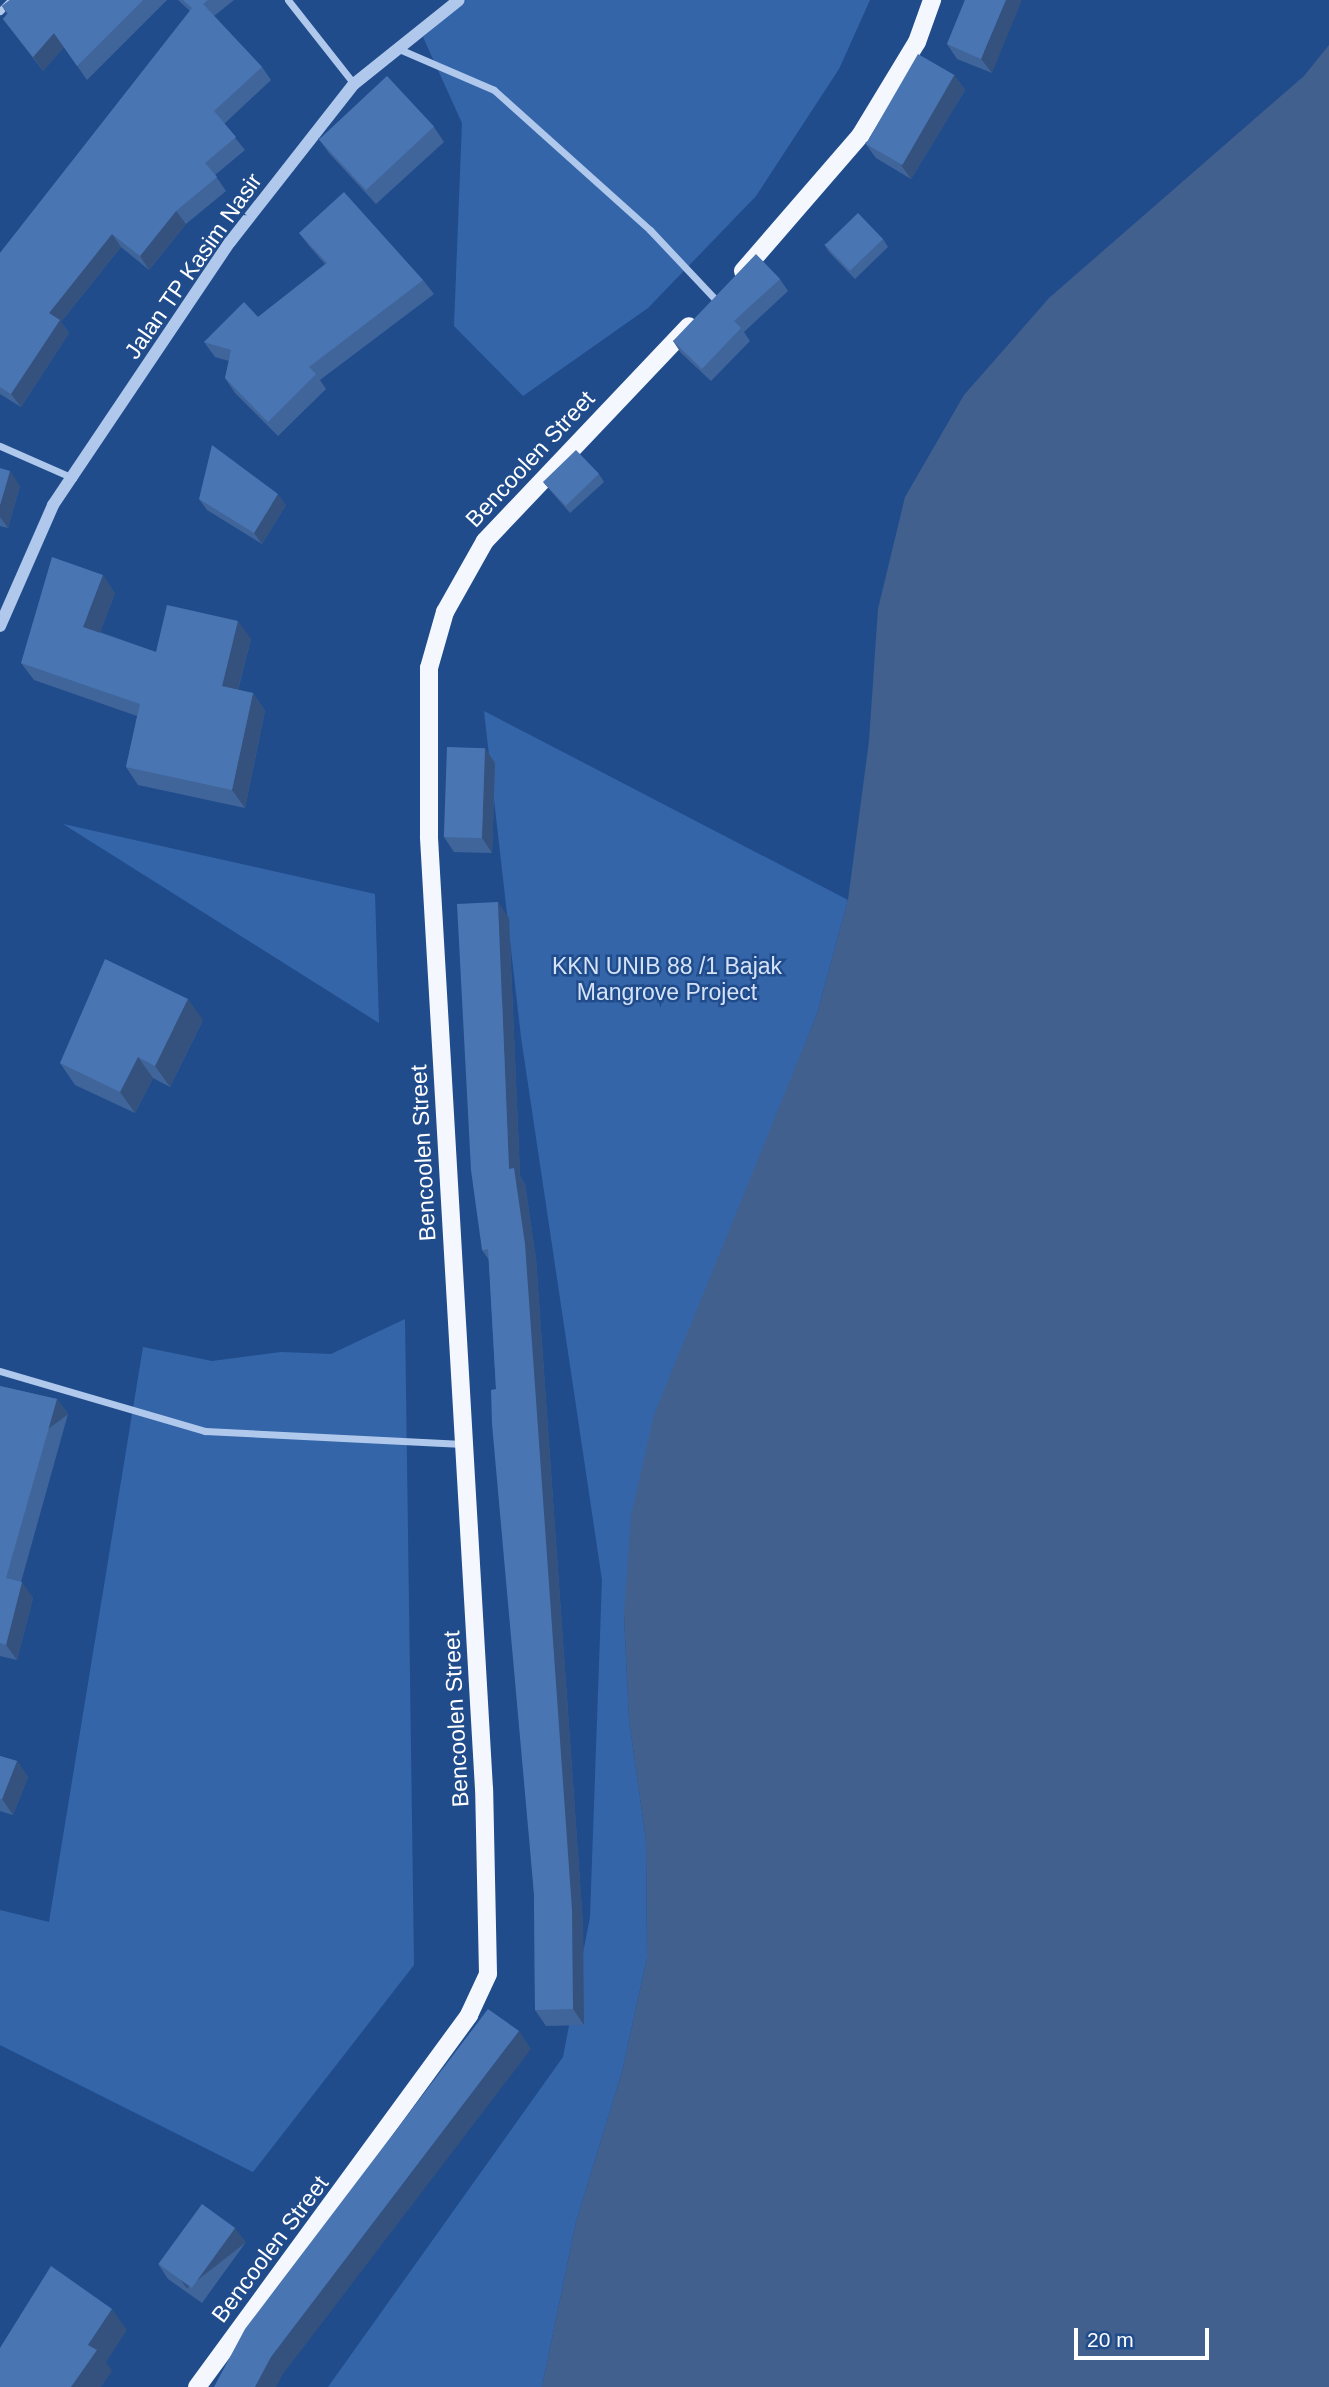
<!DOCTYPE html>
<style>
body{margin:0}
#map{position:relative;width:1329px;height:2387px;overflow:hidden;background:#214c8c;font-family:Helvetica,sans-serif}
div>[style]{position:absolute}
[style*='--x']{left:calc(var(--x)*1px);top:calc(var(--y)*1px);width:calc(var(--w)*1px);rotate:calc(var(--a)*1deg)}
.green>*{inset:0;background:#3565a9}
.water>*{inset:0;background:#42608e}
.minor>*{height:7px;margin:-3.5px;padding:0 3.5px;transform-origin:3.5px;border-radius:3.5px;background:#afc8eb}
.tertiary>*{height:12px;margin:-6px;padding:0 6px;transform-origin:6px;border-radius:6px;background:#afc8eb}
.primary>*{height:18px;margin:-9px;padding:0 9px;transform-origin:9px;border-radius:9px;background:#f4f8fe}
.wall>*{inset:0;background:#40659a}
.shaded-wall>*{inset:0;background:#34527d;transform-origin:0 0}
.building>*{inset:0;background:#4a75b3;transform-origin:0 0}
span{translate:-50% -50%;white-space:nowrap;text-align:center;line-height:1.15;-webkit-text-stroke:5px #214c8c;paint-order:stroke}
.street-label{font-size:23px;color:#fff}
.park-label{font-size:23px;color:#d4e3f8}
.scale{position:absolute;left:1074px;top:2328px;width:135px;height:32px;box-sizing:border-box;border:4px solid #fff;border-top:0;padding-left:9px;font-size:21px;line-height:24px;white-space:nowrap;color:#fff;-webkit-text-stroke:5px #214c8c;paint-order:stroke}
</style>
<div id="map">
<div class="green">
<i style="clip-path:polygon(466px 0,870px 0,839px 69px,756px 196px,648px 308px,523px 396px,454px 326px,462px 123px,423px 37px)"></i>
<i style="clip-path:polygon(484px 711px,848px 900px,817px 1014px,767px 1140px,624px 1614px,629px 1720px,646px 1840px,647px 1958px,622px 2072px,576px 2222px,542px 2387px,328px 2387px,563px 2057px,590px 1917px,602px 1580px,521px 1037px)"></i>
<i style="clip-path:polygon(63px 824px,375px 894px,379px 1023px)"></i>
<i style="clip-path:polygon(405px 1319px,414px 1965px,253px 2172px,0 2045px,0 1910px,49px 1922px,143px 1347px,212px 1361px,281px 1352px,331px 1354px)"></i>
</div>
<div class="water">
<i style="clip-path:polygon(1329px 45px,1329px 2387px,542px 2387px,576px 2222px,622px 2072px,647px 1958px,646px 1840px,629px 1720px,624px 1614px,631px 1516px,654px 1415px,817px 1014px,848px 900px,869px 741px,878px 609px,905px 497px,964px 395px,1049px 298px,1304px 76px)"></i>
</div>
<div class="minor">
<i style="--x:288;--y:0;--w:107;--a:51.8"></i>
<i style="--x:0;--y:11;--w:16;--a:-45"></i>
<i style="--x:399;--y:49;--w:103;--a:23.3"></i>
<i style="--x:494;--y:90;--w:210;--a:41.9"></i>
<i style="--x:650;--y:230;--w:95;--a:46.7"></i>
<i style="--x:0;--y:446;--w:80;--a:23.7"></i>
<i style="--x:0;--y:1371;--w:214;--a:16.3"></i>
<i style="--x:205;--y:1431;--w:258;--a:2.9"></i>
</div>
<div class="tertiary">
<i style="--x:0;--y:626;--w:132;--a:-66.3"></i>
<i style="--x:53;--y:505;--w:317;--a:-56.1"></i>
<i style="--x:230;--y:242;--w:201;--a:-51.9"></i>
<i style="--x:354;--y:84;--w:134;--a:-38.7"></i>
</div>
<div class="primary">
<i style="--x:743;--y:271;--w:179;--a:-49.1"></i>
<i style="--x:860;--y:136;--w:110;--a:-58.8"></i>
<i style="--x:917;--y:42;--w:45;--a:-70.3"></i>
<i style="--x:197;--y:2387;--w:461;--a:-53.8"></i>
<i style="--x:469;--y:2015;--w:45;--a:-65.1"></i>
<i style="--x:488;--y:1974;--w:185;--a:-91.2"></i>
<i style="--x:484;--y:1789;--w:954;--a:-93.31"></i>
<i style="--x:429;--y:837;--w:169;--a:-90"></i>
<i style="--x:429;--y:668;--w:58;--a:-74.1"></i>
<i style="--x:445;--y:612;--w:81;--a:-60.6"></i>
<i style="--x:485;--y:541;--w:296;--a:-46.5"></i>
</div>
<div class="wall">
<i style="clip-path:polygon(10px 0,167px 0,87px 80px,64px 47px,43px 71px,3px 19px,7px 14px,2px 6px)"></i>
<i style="clip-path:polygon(178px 0,234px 0,214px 16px,262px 67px,271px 80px,224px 124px,245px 150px,215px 175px,226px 191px,186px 224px,149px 270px,121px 247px,61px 322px,69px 333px,21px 407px,0 394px,0 253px,190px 11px)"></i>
<i style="clip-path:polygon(965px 0,992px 73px,957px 59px,947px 44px)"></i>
<i style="clip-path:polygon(954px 75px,965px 90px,911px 179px,876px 158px,865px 143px)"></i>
<i style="clip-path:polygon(434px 127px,444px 142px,376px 204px,329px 153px,318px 138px)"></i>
<i style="clip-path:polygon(299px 233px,423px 280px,434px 294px,320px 380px,326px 389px,278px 436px,235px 393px,225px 378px,229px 361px,215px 357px,204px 342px,258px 317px,325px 264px,310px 247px)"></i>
<i style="clip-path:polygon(883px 239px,888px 247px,855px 279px,829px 252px,824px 244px)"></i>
<i style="clip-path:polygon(780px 279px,788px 291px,744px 332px,750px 341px,711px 381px,681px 353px,673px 341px)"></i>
<i style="clip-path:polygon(0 468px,20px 486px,8px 528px,0 526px)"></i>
<i style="clip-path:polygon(599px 474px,604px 482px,570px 513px,550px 490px,544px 483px)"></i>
<i style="clip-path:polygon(199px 499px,286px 505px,262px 544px,207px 510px)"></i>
<i style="clip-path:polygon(115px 593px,100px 632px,156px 652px,251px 639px,238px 690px,253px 693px,265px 711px,245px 808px,138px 785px,126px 767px,137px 716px,34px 680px,21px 663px)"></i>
<i style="clip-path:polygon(485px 748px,495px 763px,492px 853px,454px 852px,444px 837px)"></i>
<i style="clip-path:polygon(509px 918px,520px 1176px,525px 1184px,536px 1259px,583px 1925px,584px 2025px,546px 2026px,535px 2010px,534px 1894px,496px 1389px,489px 1260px,482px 1250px)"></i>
<i style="clip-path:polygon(203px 1020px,170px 1087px,153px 1078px,135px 1113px,75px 1085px,60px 1063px)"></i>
<i style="clip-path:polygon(0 1386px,57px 1399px,68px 1414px,21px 1582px,33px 1598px,17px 1660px,0 1656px)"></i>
<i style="clip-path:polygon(0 1756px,17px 1761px,28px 1777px,13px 1815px,0 1811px)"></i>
<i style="clip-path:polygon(246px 2242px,202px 2303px,168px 2279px,158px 2264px)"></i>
</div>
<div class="shaded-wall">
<i style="clip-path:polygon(1006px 0,1022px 0,992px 73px,981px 59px)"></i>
<i style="clip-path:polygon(54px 33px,64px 47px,43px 71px,33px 57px)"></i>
<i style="clip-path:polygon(954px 75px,965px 90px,911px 179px,901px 165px)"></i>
<i style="clip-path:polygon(176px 211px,186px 224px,149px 270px,140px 256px)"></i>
<i style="clip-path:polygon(112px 234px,121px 247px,61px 322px,69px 333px,21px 407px,11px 394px,49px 313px)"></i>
<i style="clip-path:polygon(10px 471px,20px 486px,8px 528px,0 517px,0 505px)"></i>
<i style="clip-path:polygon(278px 494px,286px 505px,262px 544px,254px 533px)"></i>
<i style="clip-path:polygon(103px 575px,115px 593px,96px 644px,83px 627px)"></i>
<i style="clip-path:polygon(238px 621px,251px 639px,234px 704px,222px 686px)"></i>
<i style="clip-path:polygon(253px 693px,265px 711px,245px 808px,232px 790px)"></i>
<i style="clip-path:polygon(485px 748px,495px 763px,492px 853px,482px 838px)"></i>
<i style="clip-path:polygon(498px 902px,509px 918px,520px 1176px,525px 1184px,536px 1259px,583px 1925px,584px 2025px,573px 2009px,509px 1169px)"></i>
<i style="clip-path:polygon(188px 999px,203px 1020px,170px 1087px,155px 1066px)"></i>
<i style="clip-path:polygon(138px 1057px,153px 1078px,135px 1113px,120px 1092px)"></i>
<i style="left:57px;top:1399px;width:19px;height:186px;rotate:54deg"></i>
<i style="clip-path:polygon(22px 1582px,33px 1598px,17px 1660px,6px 1645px)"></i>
<i style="clip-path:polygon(17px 1761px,28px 1777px,13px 1815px,2px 1799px)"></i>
<i style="clip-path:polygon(519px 2031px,531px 2049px,283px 2374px,276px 2387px,255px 2387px,271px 2357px)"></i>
<i style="left:235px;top:2228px;width:18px;height:75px;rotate:52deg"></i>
<i style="clip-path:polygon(112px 2309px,127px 2330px,106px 2362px,112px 2371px,101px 2387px,71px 2387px,88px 2345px)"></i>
</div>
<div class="building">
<i style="clip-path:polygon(10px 0,143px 0,77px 66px,54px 33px,33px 57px,3px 19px,8px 13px,2px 6px)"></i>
<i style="clip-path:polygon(183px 0,208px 0,203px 4px,262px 67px,214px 111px,236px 137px,205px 163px,217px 177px,176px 211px,140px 256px,112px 234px,49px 313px,60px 320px,11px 394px,0 387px,0 253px,192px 8px)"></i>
<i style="clip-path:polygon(965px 0,1006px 0,981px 59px,947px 44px)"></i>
<i style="left:918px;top:54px;width:42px;height:104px;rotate:30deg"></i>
<i style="left:387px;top:76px;width:69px;height:93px;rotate:47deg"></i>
<i style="clip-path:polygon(344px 192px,423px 280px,309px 367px,316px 374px,268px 422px,225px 378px,231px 350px,204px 342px,244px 302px,258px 317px,327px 263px,299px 233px)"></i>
<i style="left:858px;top:213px;width:36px;height:46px;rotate:46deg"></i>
<i style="clip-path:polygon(756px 254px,780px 279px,734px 321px,741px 328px,702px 369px,673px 341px)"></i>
<i style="clip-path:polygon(212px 445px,278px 494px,254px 533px,199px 499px)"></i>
<i style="left:576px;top:450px;width:33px;height:46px;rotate:46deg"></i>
<i style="clip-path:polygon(0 468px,10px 471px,0 505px)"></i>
<i style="clip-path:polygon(52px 557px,103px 575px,83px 627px,156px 652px,167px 605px,238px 621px,222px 686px,253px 693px,232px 790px,126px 767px,140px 704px,21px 663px)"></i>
<i style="left:447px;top:747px;width:38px;height:90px;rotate:2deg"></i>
<i style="clip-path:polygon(498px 902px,509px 1169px,514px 1168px,525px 1244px,572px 1910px,573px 2009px,535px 2010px,534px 1894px,492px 1424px,491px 1390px,496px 1389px,488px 1249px,482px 1250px,471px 1170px,457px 904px)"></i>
<i style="clip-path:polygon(105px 959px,188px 999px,155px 1066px,138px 1057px,120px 1092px,60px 1063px)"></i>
<i style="clip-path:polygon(0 1386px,57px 1399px,6px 1578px,22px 1582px,6px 1645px,0 1643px)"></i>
<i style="clip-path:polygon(0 1756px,17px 1761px,2px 1799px,0 1799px)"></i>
<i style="clip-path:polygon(488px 2009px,519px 2031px,271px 2357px,255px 2387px,214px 2387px,245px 2329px)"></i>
<i style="left:202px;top:2204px;width:41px;height:74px;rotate:36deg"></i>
<i style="clip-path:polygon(51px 2266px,112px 2309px,88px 2345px,97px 2350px,71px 2387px,0 2387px,0 2348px)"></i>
</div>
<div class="street-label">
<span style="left:193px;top:266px;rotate:-55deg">Jalan TP Kasim Nasir</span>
<span style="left:530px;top:459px;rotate:-47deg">Bencoolen Street</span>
<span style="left:423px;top:1153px;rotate:-93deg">Bencoolen Street</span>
<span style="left:456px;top:1719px;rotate:-93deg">Bencoolen Street</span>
<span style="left:270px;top:2249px;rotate:-53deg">Bencoolen Street</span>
</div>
<div class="park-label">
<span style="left:667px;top:979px">KKN UNIB 88 /1 Bajak<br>Mangrove Project</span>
</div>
<div class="scale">20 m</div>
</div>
